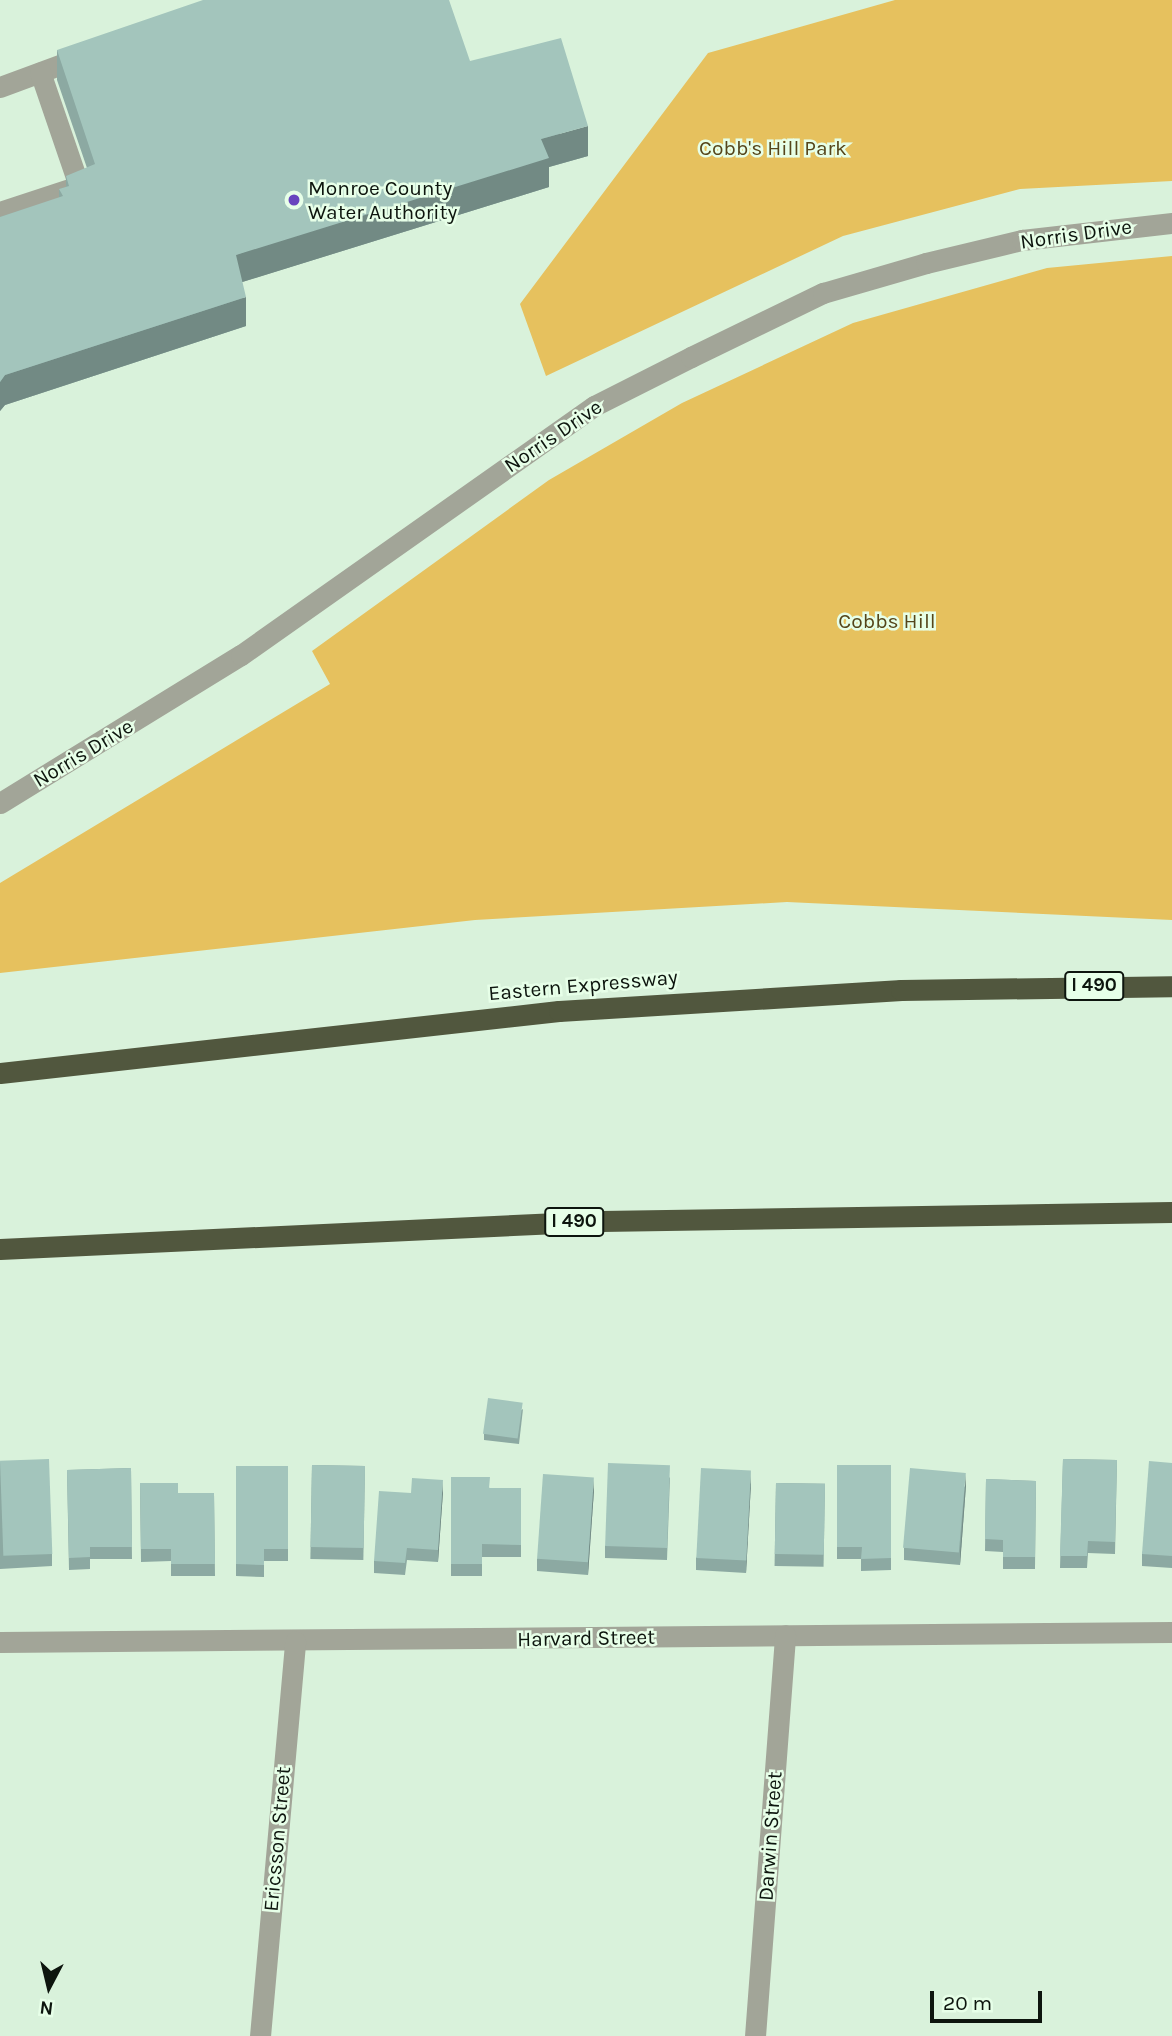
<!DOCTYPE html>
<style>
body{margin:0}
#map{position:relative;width:1172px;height:2036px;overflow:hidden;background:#d9f2db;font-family:Karla,sans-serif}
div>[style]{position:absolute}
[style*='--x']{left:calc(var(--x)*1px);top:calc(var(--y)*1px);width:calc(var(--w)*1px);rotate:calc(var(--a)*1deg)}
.green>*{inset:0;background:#e6c15e}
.minor>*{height:21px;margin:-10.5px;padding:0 10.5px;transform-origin:10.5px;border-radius:10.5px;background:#a2a598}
.highway>*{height:21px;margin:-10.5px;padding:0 10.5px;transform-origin:10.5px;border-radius:10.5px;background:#51573e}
.wall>*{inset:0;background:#8ca9a2;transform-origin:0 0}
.shaded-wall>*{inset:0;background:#728a84}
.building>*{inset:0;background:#a3c5bc;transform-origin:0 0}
.dots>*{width:19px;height:19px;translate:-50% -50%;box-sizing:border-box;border:4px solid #e7ffe8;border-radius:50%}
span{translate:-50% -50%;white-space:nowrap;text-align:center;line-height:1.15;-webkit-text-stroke:5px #e7ffe8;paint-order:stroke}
.shield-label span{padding:2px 5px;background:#e7ffe8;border:2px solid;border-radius:5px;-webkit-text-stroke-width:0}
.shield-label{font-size:19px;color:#0d150e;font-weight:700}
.park-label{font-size:21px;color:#55451a}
.poi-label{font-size:21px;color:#0d150e}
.left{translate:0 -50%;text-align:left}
.street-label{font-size:21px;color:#0d150e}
.north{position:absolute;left:14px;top:1952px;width:70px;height:70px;-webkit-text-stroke:5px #e7ffe8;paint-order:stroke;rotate:187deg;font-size:19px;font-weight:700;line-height:28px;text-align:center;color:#0d150e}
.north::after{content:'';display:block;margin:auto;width:24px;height:32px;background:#0d150e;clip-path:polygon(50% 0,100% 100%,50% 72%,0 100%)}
.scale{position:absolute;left:930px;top:1991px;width:112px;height:32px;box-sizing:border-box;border:4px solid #0d150e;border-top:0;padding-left:9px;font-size:21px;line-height:24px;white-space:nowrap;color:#0d150e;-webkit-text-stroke:5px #e7ffe8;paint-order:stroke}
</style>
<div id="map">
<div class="green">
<i style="clip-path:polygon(895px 0,1172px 0,1172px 181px,1020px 189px,843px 236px,546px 376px,520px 304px,708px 53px)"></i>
<i style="clip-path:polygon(1172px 256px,1172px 920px,787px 902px,475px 920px,0 973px,0 883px,330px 684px,312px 651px,549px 480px,682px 403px,853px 323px,1047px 268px)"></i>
</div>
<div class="minor">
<i style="--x:0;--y:87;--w:90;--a:-20.3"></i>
<i style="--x:0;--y:212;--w:83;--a:-18.2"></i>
<i style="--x:79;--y:186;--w:120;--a:-108.9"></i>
<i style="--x:0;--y:803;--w:283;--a:-31.6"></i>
<i style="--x:241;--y:655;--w:432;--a:-35.2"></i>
<i style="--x:594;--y:406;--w:109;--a:-26.8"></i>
<i style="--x:691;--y:357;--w:147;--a:-25.9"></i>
<i style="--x:823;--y:293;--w:107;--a:-16.2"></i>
<i style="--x:926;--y:263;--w:99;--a:-13.5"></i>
<i style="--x:1022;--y:240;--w:151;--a:-6.5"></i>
<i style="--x:0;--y:1642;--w:1172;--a:-0.49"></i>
<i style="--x:260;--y:2036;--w:396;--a:-84.9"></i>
<i style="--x:755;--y:2036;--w:402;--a:-85.7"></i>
</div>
<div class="highway">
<i style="--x:0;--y:1073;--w:562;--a:-6.33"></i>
<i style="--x:559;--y:1011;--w:343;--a:-3.5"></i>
<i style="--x:901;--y:990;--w:271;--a:-0.8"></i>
<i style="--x:0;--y:1249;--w:602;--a:-2.67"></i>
<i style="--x:601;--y:1221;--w:571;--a:-0.9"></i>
</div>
<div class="wall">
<i style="clip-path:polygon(57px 50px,470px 61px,588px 156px,549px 167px,549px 187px,242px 282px,246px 326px,5px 405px,0 411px,0 217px,59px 198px,59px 189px,66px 187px,66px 176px,87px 168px,57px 80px)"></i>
<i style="clip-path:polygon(523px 1409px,519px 1444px,484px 1440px,484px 1434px)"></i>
<i style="clip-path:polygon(1063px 1459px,1117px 1460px,1115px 1554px,1088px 1553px,1087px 1568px,1060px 1568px)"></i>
<i style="clip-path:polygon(0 1461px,52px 1554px,52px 1566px,0 1569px)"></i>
<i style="clip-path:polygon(1172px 1463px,1172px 1568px,1142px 1566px,1142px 1554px)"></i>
<i style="left:312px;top:1465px;width:53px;height:94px;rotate:1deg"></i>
<i style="clip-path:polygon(837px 1465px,891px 1465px,891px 1570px,861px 1571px,861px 1559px,837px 1559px)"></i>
<i style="clip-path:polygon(236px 1466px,288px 1466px,288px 1561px,264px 1561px,264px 1577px,236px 1576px)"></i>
<i style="clip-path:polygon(131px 1468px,132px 1559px,90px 1559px,90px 1569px,69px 1570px,67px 1470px)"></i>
<i style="clip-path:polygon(451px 1477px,490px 1488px,521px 1488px,521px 1557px,482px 1557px,482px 1576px,451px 1576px)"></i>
<i style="clip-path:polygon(670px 1477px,667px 1560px,605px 1558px,605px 1546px)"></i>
<i style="clip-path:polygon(986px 1479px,1036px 1481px,1035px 1569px,1003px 1569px,1003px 1552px,985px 1551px)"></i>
<i style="clip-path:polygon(140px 1483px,178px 1493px,214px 1493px,215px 1576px,171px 1576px,171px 1561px,141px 1562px)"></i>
<i style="clip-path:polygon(751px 1483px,746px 1573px,696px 1570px,696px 1558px)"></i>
<i style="left:776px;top:1483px;width:49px;height:83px;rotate:1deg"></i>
<i style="clip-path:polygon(966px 1485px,960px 1565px,904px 1560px,904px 1548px)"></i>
<i style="clip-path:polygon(594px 1490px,588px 1575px,537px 1571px,537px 1559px)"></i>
<i style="clip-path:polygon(443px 1492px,438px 1562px,407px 1560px,405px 1575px,374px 1573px,374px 1561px,411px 1493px)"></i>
</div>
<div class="shaded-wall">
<i style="clip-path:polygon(588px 126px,588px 156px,549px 167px,549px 187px,236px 284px,236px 255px,541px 139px)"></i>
<i style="clip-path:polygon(246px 297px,246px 326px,5px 405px,0 411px,0 382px,5px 375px)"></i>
<i style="clip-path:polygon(751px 1471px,751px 1483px,746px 1573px,746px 1561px)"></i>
<i style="clip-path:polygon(966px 1473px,966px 1485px,960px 1565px,960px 1553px)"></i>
<i style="clip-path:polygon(594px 1478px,594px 1490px,588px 1575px,588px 1562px)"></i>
<i style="clip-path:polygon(443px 1480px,443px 1492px,438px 1562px,438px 1550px)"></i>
</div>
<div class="building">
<i style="clip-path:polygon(203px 0,449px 0,470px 61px,561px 38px,588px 126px,541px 139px,549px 158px,236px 255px,246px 297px,5px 375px,0 382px,0 217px,63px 196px,59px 189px,69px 186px,66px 176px,95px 164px,57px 50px)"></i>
<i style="left:488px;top:1398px;width:35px;height:36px;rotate:8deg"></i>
<i style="left:49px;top:1459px;width:95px;height:49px;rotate:88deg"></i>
<i style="clip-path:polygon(1063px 1459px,1117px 1460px,1115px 1542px,1088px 1541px,1087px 1556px,1060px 1556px)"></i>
<i style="clip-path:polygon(1149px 1461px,1172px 1463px,1172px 1556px,1142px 1554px)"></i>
<i style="left:608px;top:1463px;width:62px;height:83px;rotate:2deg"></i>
<i style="left:312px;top:1465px;width:53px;height:82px;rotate:1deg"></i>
<i style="clip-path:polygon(837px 1465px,891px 1465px,891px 1558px,861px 1559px,862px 1547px,837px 1547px)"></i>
<i style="clip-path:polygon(236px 1466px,288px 1466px,288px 1549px,264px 1549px,264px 1565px,236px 1564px)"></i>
<i style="clip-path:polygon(131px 1468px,132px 1547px,90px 1547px,90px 1557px,69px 1558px,67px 1470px)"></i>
<i style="left:701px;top:1468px;width:50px;height:90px;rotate:3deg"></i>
<i style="left:910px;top:1468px;width:56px;height:80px;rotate:5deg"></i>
<i style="left:543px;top:1474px;width:51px;height:85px;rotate:4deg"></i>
<i style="clip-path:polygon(451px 1477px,490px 1477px,489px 1488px,521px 1488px,521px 1545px,482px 1544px,482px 1564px,451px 1564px)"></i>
<i style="clip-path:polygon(412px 1478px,443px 1480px,438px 1550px,407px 1548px,405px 1563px,374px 1561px,379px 1491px,411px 1493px)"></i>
<i style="clip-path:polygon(986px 1479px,1036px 1481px,1035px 1557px,1003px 1557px,1003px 1540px,985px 1539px)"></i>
<i style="clip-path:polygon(140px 1483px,178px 1483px,178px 1493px,214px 1493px,215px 1564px,171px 1564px,171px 1549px,141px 1549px)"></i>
<i style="left:776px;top:1483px;width:49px;height:71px;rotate:1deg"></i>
</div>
<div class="dots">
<i style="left:294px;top:200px;background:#6845be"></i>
</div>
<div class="shield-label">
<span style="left:1094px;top:986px">I 490</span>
<span style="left:574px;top:1222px">I 490</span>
</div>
<div class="park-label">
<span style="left:773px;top:148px">Cobb's Hill Park</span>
<span style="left:887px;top:621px">Cobbs Hill</span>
</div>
<div class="poi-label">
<span class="left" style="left:308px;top:200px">Monroe County<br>Water Authority</span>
</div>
<div class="street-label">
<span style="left:1076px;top:234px;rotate:-8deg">Norris Drive</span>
<span style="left:553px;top:436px;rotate:-34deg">Norris Drive</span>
<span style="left:83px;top:753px;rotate:-31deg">Norris Drive</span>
<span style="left:583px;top:985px;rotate:-5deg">Eastern Expressway</span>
<span style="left:586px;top:1638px;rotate:-1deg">Harvard Street</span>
<span style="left:770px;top:1836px;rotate:-86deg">Darwin Street</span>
<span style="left:277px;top:1839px;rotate:-85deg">Ericsson Street</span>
</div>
<div class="north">N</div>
<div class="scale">20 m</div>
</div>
